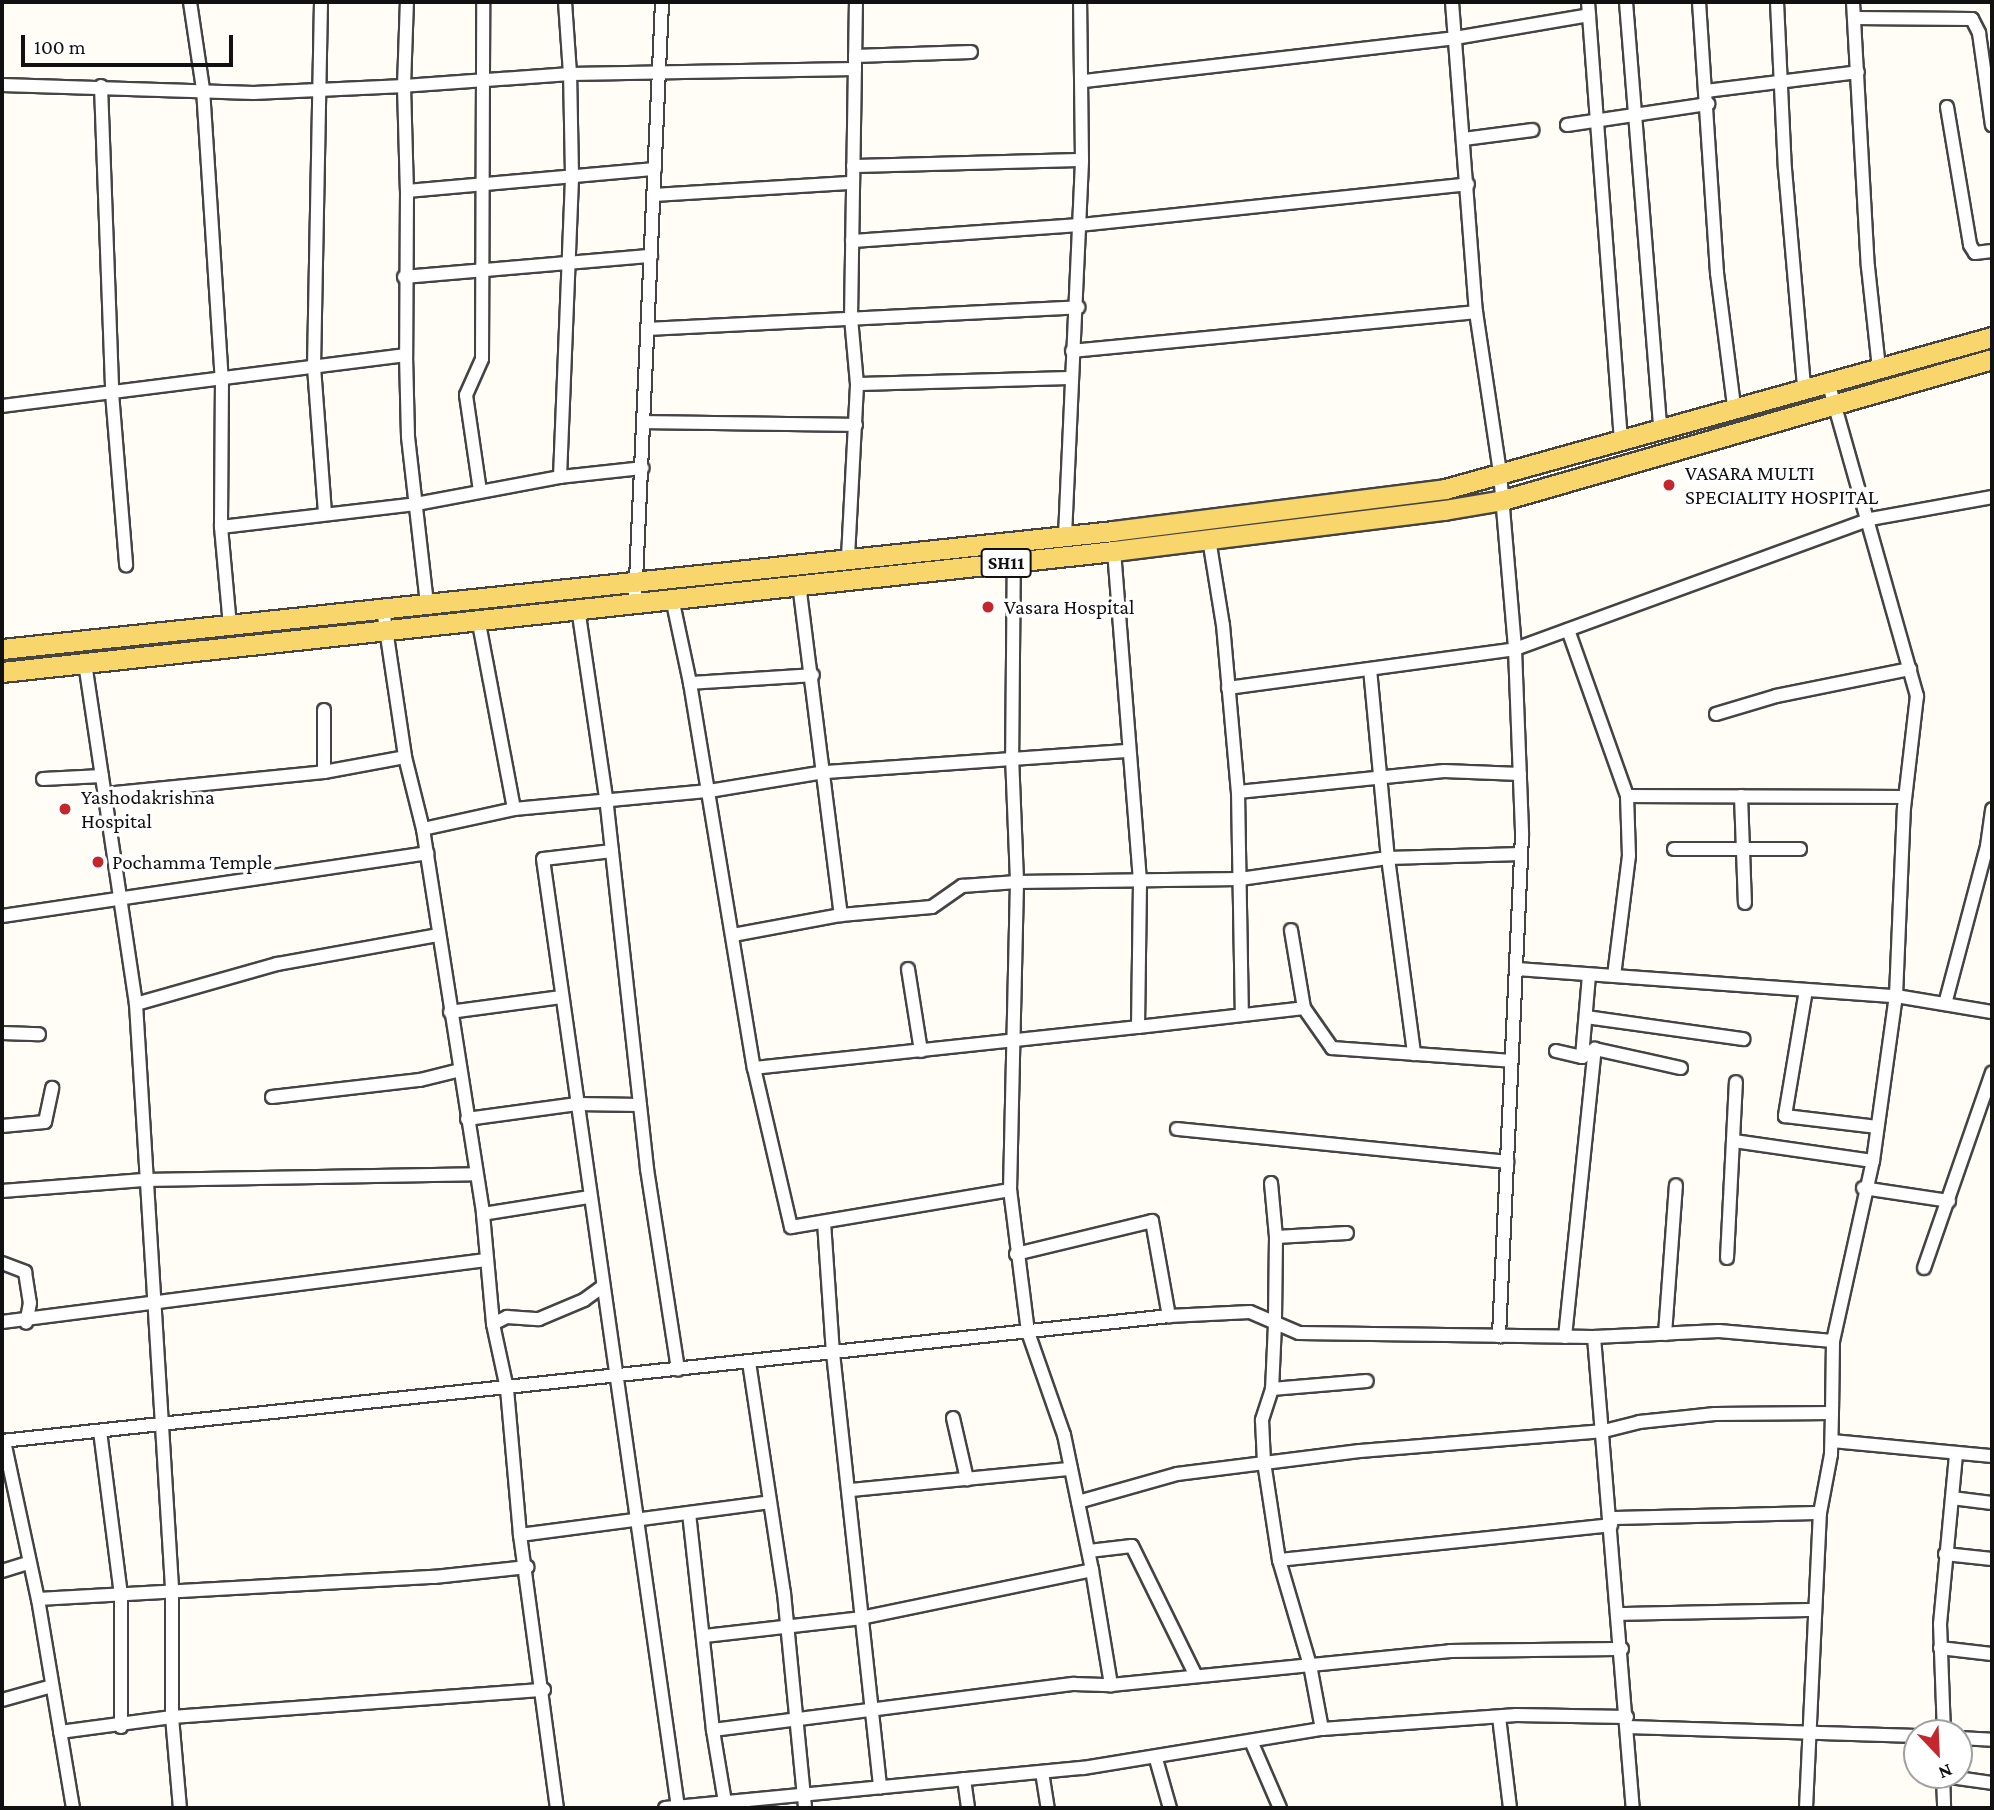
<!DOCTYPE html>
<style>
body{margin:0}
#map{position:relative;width:1994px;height:1810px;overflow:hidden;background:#fffdf5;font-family:"Crimson Pro",serif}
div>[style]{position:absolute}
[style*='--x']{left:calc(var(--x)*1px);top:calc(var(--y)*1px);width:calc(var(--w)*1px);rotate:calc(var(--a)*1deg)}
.roads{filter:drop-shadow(2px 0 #444) drop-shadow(-2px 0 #444) drop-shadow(0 2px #444) drop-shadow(0 -2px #444)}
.minor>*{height:12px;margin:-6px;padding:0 6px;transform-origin:6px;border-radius:6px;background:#fff}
.primary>*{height:19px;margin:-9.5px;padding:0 9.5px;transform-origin:9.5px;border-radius:9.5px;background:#f9d66b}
.dots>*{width:19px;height:19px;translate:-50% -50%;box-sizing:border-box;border:4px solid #fff;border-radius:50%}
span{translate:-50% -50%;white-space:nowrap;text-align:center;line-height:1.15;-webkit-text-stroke:7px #fff;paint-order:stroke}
.shield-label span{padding:2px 5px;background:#fff;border:2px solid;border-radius:5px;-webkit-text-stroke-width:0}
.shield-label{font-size:19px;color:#111;font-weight:700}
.poi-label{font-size:21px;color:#111}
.left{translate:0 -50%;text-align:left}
.frame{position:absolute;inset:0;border:4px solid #111;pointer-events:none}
.north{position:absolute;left:1903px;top:1719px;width:70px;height:70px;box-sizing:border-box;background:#fff;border:2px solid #a0a0a0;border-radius:50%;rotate:157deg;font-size:19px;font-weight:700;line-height:28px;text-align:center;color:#111}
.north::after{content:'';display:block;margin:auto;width:24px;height:32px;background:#c4262e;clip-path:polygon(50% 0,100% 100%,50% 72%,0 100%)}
.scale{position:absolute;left:21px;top:35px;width:212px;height:32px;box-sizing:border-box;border:4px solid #111;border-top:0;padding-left:9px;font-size:21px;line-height:24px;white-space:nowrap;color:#111;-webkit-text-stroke:5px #fff;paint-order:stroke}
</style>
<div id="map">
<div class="roads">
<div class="minor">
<i style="--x:190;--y:2;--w:88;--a:81.5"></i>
<i style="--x:203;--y:89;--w:291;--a:86.3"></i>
<i style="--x:222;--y:379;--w:148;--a:90.4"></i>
<i style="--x:221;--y:527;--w:196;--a:-6.7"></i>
<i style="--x:416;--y:504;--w:147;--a:-10.6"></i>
<i style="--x:560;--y:477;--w:302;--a:-87.7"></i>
<i style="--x:572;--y:175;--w:101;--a:-91.1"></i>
<i style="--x:570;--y:74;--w:166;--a:175.9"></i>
<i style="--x:404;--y:86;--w:84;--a:-88"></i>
<i style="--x:321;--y:2;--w:365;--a:91.1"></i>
<i style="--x:314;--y:367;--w:147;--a:85.7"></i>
<i style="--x:565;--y:2;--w:72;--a:86"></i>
<i style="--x:570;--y:74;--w:285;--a:-1"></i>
<i style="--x:1452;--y:2;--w:311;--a:85.6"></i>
<i style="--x:1476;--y:312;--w:163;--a:81.5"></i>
<i style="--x:1500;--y:473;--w:177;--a:85.1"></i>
<i style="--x:1515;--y:649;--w:186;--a:87.8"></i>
<i style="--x:1522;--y:835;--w:502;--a:92.63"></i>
<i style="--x:1588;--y:2;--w:438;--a:85.7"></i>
<i style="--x:1626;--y:2;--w:427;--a:85.4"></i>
<i style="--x:1699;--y:2;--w:272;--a:86.2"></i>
<i style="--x:1717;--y:273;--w:134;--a:82.7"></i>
<i style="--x:1777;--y:2;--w:167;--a:87.3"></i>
<i style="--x:1785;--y:169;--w:220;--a:85"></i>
<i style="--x:1853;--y:2;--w:265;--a:86.8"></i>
<i style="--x:1868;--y:267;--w:103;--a:83.8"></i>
<i style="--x:1854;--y:18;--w:118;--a:0.5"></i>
<i style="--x:1972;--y:19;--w:16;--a:63"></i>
<i style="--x:1979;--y:33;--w:93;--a:82"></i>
<i style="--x:855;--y:56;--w:116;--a:-2"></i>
<i style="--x:1084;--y:81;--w:373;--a:-6.6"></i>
<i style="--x:1455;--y:38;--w:136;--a:-9.7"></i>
<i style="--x:2;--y:85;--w:252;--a:1.8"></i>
<i style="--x:254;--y:93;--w:150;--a:-2.7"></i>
<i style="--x:404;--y:86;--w:105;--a:88.4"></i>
<i style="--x:407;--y:191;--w:164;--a:90.3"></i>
<i style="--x:406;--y:355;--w:407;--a:172.8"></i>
<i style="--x:101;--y:86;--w:307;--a:87.9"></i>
<i style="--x:112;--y:393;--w:173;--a:85.3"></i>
<i style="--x:1706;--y:91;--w:153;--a:-7.1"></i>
<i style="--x:1947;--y:107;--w:140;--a:80.5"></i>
<i style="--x:1970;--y:245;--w:9;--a:58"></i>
<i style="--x:1975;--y:253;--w:17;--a:-7"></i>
<i style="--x:1567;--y:125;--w:143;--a:-8.5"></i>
<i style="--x:1464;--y:139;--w:69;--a:-7.5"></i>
<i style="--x:853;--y:166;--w:229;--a:-1.5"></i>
<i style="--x:407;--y:191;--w:249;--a:-5.1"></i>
<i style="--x:654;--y:195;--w:199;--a:-3.5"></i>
<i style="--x:852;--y:241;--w:229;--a:-4"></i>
<i style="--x:1080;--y:225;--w:390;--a:-6"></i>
<i style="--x:404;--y:277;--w:248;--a:-4.9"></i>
<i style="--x:648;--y:329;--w:431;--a:-2.9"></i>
<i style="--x:1072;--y:351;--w:406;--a:-5.5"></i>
<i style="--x:406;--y:355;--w:82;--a:88.6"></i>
<i style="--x:408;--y:437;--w:168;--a:83.5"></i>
<i style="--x:857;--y:384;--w:215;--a:-1.6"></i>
<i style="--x:645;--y:422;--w:211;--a:0.8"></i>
<i style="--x:560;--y:477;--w:83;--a:-6.2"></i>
<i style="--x:480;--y:491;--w:97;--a:-98.3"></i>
<i style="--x:466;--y:395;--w:39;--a:-66"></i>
<i style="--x:482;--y:359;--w:357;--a:-89.8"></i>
<i style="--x:221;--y:527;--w:99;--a:84.8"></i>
<i style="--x:1065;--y:536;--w:376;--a:-87.4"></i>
<i style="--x:1082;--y:160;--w:158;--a:-90.7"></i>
<i style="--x:1209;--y:539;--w:87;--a:80.8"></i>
<i style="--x:1223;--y:625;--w:168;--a:84.9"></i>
<i style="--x:1238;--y:792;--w:222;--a:89"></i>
<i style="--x:1014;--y:542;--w:214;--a:90.5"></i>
<i style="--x:1012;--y:756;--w:126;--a:87.7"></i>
<i style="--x:1017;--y:882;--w:223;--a:-0.8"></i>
<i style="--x:1240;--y:879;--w:149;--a:-8.1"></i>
<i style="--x:1388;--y:858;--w:133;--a:-1.7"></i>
<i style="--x:848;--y:557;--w:173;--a:-87"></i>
<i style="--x:857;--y:384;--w:66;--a:-95.2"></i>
<i style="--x:851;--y:318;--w:316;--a:-89.1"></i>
<i style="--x:799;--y:584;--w:334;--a:82.8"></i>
<i style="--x:672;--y:598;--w:87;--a:78"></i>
<i style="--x:690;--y:683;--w:390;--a:80.6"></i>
<i style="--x:635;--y:602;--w:601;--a:-87.42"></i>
<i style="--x:578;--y:608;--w:191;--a:81.6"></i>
<i style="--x:606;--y:797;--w:374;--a:83.7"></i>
<i style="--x:647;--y:1169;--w:203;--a:81.2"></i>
<i style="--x:383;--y:609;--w:150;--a:81.5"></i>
<i style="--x:405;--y:757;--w:74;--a:76"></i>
<i style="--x:423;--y:829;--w:390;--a:81.1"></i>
<i style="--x:483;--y:1214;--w:110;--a:84.8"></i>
<i style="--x:493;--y:1324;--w:66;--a:77.8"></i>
<i style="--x:507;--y:1389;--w:147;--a:84.9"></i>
<i style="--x:520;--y:1535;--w:275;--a:82.3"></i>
<i style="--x:478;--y:618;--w:194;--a:79.3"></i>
<i style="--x:514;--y:809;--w:196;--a:-5.3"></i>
<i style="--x:709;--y:791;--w:118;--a:-9.3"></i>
<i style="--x:825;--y:772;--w:303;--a:-4"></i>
<i style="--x:1568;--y:630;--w:176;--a:70.4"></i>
<i style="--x:85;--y:663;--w:345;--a:81.5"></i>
<i style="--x:136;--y:1004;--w:585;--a:86.47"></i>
<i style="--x:172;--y:1588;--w:129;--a:90"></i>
<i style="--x:172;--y:1717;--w:91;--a:85"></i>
<i style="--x:1370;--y:669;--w:190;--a:84.6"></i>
<i style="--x:1388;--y:858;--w:198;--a:82.4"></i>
<i style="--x:690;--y:683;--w:123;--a:-3.7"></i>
<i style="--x:1228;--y:688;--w:290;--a:-7.7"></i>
<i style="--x:1515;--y:649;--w:378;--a:-20.1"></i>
<i style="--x:1870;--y:519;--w:124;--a:-10.2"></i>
<i style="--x:1716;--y:714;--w:63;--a:-16.7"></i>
<i style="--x:1776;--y:696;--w:137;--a:-11.4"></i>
<i style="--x:324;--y:772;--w:82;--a:-10.5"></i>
<i style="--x:43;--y:779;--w:59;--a:-2.9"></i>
<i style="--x:1238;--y:792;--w:207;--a:-5.8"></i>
<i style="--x:1444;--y:771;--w:76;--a:2.3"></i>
<i style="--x:105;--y:794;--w:220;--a:-5.7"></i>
<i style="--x:324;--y:772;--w:62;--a:-90"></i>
<i style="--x:1741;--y:796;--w:107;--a:87.9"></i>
<i style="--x:423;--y:829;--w:93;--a:-12.4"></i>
<i style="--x:1674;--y:849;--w:126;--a:0"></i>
<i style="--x:612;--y:851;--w:69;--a:173.4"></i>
<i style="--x:543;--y:859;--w:958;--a:81.9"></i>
<i style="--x:2;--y:916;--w:430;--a:-8.4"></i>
<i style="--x:733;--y:935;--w:110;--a:-10.5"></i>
<i style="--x:841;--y:915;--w:91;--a:-5"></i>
<i style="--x:932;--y:907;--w:37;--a:-35"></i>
<i style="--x:962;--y:886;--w:55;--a:-4.2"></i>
<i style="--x:1017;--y:882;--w:308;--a:91.3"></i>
<i style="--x:908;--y:969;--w:83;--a:81"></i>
<i style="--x:1516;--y:969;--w:381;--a:4.1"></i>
<i style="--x:1896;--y:996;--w:188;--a:-87.6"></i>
<i style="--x:1904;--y:808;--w:113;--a:-83.4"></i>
<i style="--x:1917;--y:696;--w:326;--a:-105.8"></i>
<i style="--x:1614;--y:976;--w:121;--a:-82.9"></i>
<i style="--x:1629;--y:856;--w:60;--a:-91.9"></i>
<i style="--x:1627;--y:796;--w:278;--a:0.2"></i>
<i style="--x:1806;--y:990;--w:128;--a:99.5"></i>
<i style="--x:1785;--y:1116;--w:93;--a:6.8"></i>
<i style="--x:136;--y:1004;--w:147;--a:-15.8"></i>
<i style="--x:277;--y:964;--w:164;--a:-10.2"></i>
<i style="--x:1945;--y:1004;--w:163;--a:-75.1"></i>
<i style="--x:1987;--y:846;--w:37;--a:-82"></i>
<i style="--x:1304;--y:1008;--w:49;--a:55"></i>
<i style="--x:1332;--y:1048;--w:180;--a:4.1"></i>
<i style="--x:450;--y:1012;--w:112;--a:-7.7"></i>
<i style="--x:1586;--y:1017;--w:159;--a:8"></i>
<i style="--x:1138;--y:1027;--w:167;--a:-6.5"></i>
<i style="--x:1304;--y:1008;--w:79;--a:-99.5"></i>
<i style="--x:2;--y:1033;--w:37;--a:2"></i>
<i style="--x:1595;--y:1049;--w:88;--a:12.5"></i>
<i style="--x:1556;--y:1051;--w:27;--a:13"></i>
<i style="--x:272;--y:1097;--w:149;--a:-6.6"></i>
<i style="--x:420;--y:1080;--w:41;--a:-14"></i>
<i style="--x:467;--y:1119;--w:111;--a:-7.8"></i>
<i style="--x:577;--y:1104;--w:63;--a:0.9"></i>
<i style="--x:2;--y:1126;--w:43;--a:-5.3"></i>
<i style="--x:45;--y:1122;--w:35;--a:-78"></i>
<i style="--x:1177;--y:1129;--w:332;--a:5.7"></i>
<i style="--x:1734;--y:1141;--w:140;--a:8.2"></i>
<i style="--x:1271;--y:1183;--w:54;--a:84.7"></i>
<i style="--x:1276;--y:1237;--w:87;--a:90.7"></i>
<i style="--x:1275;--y:1324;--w:65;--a:92.6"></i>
<i style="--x:1272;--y:1389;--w:33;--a:108"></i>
<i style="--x:1262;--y:1420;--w:42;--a:87.3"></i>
<i style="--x:1264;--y:1462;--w:99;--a:81.3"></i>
<i style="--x:1279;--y:1560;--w:109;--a:73.6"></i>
<i style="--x:1310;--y:1665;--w:65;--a:79.4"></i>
<i style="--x:1863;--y:1188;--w:87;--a:8.6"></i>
<i style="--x:2;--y:1191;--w:142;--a:-4.4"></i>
<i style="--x:144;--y:1180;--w:332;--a:-1"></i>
<i style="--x:483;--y:1214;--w:107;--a:-9.1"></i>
<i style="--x:824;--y:1222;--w:131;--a:86.1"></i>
<i style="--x:833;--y:1353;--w:437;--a:83.8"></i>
<i style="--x:1276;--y:1237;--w:71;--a:-3.2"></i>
<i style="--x:1016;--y:1254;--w:140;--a:-13.6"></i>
<i style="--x:1152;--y:1221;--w:97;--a:79.9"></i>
<i style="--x:1727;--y:1258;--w:176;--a:-87.1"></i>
<i style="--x:2;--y:1263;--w:25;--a:21"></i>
<i style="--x:25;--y:1272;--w:31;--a:81"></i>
<i style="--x:30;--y:1303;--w:20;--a:101"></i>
<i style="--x:1924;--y:1268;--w:207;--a:-70.8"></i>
<i style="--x:2;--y:1322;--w:488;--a:-7.3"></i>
<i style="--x:493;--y:1324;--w:16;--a:-27"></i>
<i style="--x:507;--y:1317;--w:32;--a:4"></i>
<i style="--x:539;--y:1319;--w:49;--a:-22.9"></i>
<i style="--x:584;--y:1300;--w:22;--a:-36"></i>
<i style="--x:1665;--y:1334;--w:149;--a:-85.8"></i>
<i style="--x:1565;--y:1337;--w:290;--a:-84.1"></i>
<i style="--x:1595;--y:1049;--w:15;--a:148"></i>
<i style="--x:1582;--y:1057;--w:82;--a:-85.1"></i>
<i style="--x:1594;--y:1337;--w:473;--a:85.3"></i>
<i style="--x:749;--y:1362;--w:234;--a:81.4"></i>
<i style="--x:784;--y:1593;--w:216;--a:84.4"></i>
<i style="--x:1272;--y:1389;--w:95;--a:-4.8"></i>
<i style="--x:953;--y:1418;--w:63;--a:77.1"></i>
<i style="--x:100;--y:1431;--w:165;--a:82.7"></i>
<i style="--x:121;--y:1595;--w:132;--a:90"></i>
<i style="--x:2;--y:1441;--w:1174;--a:-6.11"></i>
<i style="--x:1169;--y:1316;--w:81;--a:-2.8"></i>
<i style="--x:1250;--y:1312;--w:53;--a:23.2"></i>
<i style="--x:1299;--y:1333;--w:295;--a:0.8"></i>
<i style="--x:1594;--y:1337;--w:125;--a:-2.7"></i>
<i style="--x:1719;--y:1331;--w:114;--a:5"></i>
<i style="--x:1833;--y:1341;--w:184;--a:-77.5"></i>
<i style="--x:1873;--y:1161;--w:167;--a:-82.1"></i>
<i style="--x:1896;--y:996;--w:97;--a:9.5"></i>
<i style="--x:4;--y:1441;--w:162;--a:77.9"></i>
<i style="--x:38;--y:1599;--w:212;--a:80.5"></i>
<i style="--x:1832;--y:1441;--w:161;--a:5.4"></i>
<i style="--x:851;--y:1490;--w:221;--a:-5.5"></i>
<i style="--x:1952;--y:1498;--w:40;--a:7.1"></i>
<i style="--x:1078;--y:1502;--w:103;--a:-15.8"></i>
<i style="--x:1177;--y:1474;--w:184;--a:-7.2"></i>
<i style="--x:1360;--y:1451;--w:245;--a:-4.7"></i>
<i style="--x:1604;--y:1431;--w:36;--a:-14"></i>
<i style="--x:1639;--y:1422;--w:76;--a:-6"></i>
<i style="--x:1715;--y:1414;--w:117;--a:-0.5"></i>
<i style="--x:1832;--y:1413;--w:72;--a:-89.2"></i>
<i style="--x:689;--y:1513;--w:218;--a:83.7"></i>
<i style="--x:1611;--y:1518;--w:209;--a:-1.4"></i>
<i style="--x:520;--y:1535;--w:252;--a:-7.5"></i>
<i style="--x:1089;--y:1551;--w:43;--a:-6.6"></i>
<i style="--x:1132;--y:1546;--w:145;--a:63.8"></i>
<i style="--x:1945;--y:1554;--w:47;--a:6.1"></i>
<i style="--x:1279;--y:1560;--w:334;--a:-6"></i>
<i style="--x:1092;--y:1570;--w:138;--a:-101.7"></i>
<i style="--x:1064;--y:1435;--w:109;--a:-109.3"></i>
<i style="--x:1028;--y:1332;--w:143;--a:-97.2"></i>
<i style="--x:1010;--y:1190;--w:222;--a:170.4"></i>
<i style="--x:791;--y:1227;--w:163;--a:-103.1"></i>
<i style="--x:754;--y:1068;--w:386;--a:-6.1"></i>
<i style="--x:1138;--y:1027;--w:146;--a:-89.2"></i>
<i style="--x:1140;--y:881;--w:331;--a:-94.5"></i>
<i style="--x:2;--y:1571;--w:27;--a:-17"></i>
<i style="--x:38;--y:1599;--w:397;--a:-3.2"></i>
<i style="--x:434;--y:1577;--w:94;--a:-6.1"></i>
<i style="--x:1619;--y:1614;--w:195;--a:-1.2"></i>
<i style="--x:704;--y:1636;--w:158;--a:-6.5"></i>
<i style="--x:861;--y:1618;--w:236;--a:-11.7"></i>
<i style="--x:1092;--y:1570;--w:117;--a:80.6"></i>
<i style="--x:1940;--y:1648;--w:52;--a:6.6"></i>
<i style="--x:2;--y:1700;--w:52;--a:-15.6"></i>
<i style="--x:1499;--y:1717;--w:92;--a:83.1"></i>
<i style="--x:1627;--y:1727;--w:290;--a:1.8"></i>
<i style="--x:60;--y:1732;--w:113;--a:-7.6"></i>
<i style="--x:172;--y:1717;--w:373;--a:-4.2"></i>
<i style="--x:1944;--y:1733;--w:109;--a:-92.1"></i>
<i style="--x:1940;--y:1624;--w:171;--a:-84.6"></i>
<i style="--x:1959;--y:1738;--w:33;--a:3"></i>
<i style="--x:1251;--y:1741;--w:73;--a:66.6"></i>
<i style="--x:1156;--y:1759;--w:51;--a:74.1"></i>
<i style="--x:1042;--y:1772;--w:36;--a:81"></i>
<i style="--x:1943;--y:1775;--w:33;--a:88"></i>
<i style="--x:1943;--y:1776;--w:49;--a:8.1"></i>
<i style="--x:964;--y:1779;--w:29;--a:82"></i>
<i style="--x:665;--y:1808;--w:420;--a:-5.5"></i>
<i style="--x:1083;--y:1768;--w:242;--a:-9.3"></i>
<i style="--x:1322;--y:1729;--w:195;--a:-4.1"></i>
<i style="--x:1516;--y:1715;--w:111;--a:1"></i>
<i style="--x:726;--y:1808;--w:79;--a:-99.5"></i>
<i style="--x:713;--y:1730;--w:364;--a:-7.3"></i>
<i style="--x:1074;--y:1684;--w:37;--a:2"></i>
<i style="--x:1111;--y:1685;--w:341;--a:-5.7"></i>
<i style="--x:1450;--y:1651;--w:172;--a:-0.7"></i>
<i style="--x:1806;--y:1808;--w:295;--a:-87.3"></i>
<i style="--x:1820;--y:1513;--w:60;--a:-79.4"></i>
<i style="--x:1831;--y:1454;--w:41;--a:-88.6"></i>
</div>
<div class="primary">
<i style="--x:2;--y:649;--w:1117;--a:-6.06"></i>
<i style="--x:1113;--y:531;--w:335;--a:-7.2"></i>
<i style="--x:1445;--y:489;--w:568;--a:-15.53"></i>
<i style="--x:2;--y:672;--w:1119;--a:-6.21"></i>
<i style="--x:1114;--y:551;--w:333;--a:-7.1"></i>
<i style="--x:1444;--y:510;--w:60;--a:-9.6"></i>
<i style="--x:1503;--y:500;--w:509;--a:-16.08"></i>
</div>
</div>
<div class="dots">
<i style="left:1669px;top:485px;background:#c4262e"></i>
<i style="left:988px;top:607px;background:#c4262e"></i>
<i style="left:65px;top:809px;background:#c4262e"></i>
<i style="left:98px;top:862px;background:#c4262e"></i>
</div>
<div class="shield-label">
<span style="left:1006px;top:563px">SH11</span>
</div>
<div class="poi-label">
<span class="left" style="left:1685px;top:485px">VASARA MULTI<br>SPECIALITY HOSPITAL</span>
<span class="left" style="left:1004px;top:607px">Vasara Hospital</span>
<span class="left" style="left:81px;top:809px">Yashodakrishna<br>Hospital</span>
<span class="left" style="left:112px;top:862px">Pochamma Temple</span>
</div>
<div class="frame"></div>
<div class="north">N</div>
<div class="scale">100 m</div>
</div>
